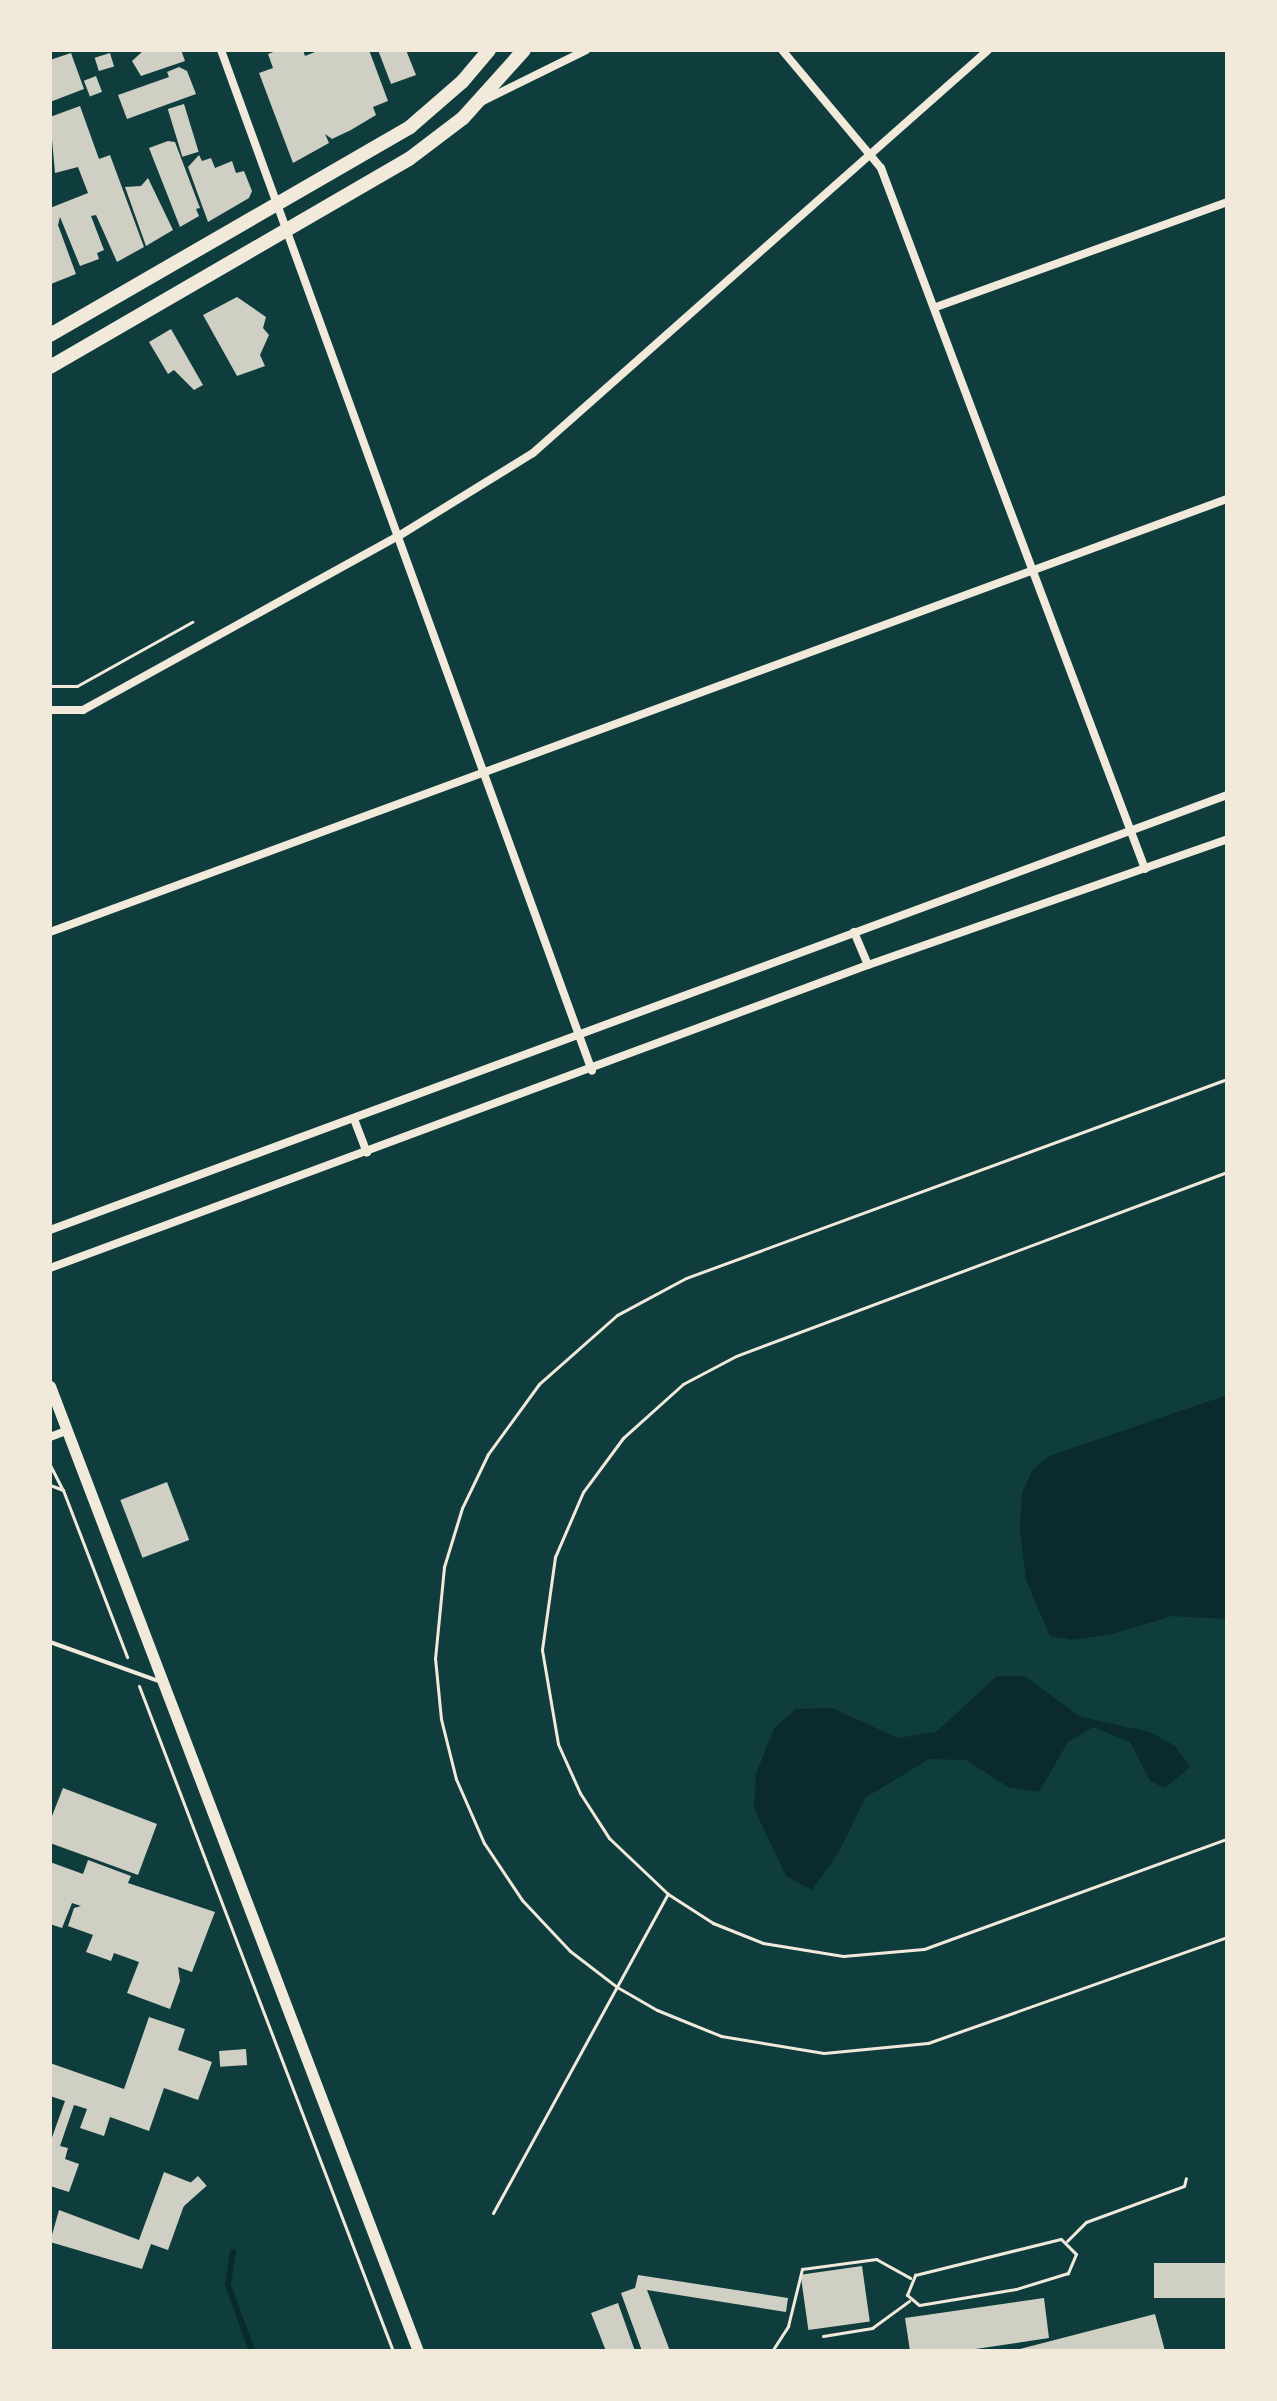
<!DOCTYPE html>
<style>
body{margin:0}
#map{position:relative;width:1277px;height:2401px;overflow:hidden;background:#0f3d3e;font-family:Figtree,sans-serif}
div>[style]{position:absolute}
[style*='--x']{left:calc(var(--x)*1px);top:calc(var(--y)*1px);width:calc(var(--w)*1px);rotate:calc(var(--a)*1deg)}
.water>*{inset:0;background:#0a2a2b}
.stream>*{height:6px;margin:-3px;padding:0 3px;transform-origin:3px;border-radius:3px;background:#0a2a2b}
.building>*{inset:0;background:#cfcfc3;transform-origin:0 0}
.path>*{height:3px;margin:-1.5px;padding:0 1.5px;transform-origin:1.5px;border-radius:1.5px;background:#f1e9da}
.service>*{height:4px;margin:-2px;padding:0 2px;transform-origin:2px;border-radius:2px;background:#f1e9da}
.minor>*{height:8px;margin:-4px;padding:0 4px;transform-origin:4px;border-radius:4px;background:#f1e9da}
.tertiary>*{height:11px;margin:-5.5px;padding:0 5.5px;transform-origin:5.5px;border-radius:5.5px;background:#f1e9da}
.primary>*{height:14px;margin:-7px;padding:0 7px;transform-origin:7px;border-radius:7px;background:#f1e9da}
span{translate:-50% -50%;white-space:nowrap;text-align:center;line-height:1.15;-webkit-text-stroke:8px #f1e9da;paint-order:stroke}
.frame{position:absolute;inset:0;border:52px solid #f1e9da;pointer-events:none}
</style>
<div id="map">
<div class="water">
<i style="clip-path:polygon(1227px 1395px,1227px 1619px,1172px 1616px,1113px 1634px,1072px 1640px,1050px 1636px,1026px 1580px,1020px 1530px,1022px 1493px,1032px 1471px,1049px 1456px)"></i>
<i style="clip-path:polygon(997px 1676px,1024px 1676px,1081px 1717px,1150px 1732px,1175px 1746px,1190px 1767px,1165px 1788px,1150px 1781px,1130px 1742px,1093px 1727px,1068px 1742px,1039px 1792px,1008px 1787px,966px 1760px,929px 1759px,865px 1798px,839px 1852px,812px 1890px,786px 1876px,754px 1808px,756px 1774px,774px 1728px,796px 1709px,832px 1708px,898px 1738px,936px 1732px)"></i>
</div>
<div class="stream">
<i style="--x:233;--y:2252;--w:33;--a:99"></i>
<i style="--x:228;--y:2285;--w:70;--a:70"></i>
</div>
<div class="building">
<i style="clip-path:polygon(144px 50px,181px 50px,185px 61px,141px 76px,132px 61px)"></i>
<i style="clip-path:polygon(279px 50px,303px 50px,305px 56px,320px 50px,369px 50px,388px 101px,373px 107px,376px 115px,351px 130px,332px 139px,325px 134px,329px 143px,293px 163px,259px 73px,273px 68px,268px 54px)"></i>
<i style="clip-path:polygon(378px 50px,406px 50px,416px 75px,391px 84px)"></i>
<i style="clip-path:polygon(71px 53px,84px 89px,50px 102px,50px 60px)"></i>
<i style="left:110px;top:53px;width:14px;height:16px;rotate:73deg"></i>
<i style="clip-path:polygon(179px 67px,187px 71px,196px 94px,127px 119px,118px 95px,169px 77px,167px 72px)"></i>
<i style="left:96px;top:76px;width:17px;height:13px;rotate:69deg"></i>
<i style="left:184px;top:104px;width:50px;height:17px;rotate:73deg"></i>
<i style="clip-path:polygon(80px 106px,99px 159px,110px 155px,144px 247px,117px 262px,96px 215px,91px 216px,104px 250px,97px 253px,99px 259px,80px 266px,60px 217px,58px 225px,76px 274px,51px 284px,50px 208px,88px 193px,78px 167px,55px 173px,50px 117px)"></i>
<i style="clip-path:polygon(168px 141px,175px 142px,200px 208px,196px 209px,199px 216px,180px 227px,149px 148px)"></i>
<i style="clip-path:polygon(199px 155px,202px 161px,211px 158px,215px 168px,232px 161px,236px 173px,244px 171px,252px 191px,249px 198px,208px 222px,188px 167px)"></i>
<i style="clip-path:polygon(148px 178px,173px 230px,146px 246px,125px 187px,141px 186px)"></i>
<i style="clip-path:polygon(237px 297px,266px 317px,263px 328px,269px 335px,260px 355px,265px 366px,237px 376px,203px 315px)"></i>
<i style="clip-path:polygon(171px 329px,203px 385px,194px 390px,174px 370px,168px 374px,149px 342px)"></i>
<i style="left:167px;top:1482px;width:62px;height:50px;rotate:69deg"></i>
<i style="clip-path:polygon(63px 1788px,157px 1824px,138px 1875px,50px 1843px,50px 1821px)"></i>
<i style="clip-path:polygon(88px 1860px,131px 1876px,128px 1883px,215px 1912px,192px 1972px,178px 1967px,180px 1981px,170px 2009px,127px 1993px,139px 1962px,114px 1953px,111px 1961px,86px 1952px,93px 1935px,68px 1926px,74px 1908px,81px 1906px,72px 1903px,62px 1928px,50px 1924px,50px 1862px,83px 1874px)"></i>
<i style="clip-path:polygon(149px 2017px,185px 2029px,178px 2050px,212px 2062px,198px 2100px,164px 2088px,149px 2131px,110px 2117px,104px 2136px,80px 2128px,87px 2109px,74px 2105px,60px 2146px,68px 2148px,65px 2159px,79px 2164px,69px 2192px,50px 2186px,50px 2143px,65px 2101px,50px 2096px,50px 2063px,124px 2089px)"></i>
<i style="left:246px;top:2049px;width:16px;height:27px;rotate:86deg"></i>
<i style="clip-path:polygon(164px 2172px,192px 2183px,168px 2250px,151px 2244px,142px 2269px,50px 2242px,59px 2210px,139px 2240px)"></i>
<i style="left:198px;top:2176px;width:13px;height:50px;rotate:48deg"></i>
<i style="left:1227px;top:2263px;width:35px;height:73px;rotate:90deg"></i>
<i style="left:862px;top:2266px;width:56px;height:62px;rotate:82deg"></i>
<i style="clip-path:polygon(638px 2275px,788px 2298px,786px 2312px,647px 2290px,670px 2351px,642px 2351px,621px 2293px,635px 2288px)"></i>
<i style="clip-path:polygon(1044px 2298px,1049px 2338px,962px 2351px,910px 2351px,905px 2318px)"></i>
<i style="clip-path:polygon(618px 2303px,635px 2351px,606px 2351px,591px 2313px)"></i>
<i style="clip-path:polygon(1155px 2314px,1165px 2351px,1016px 2351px,1016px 2350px)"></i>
</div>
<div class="path">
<i style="--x:50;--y:686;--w:27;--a:0"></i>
<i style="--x:77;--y:686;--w:132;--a:-29.1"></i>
<i style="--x:1227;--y:1079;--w:576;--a:159.8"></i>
<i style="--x:686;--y:1278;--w:78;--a:151.8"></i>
<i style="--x:617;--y:1315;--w:104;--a:138.5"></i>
<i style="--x:539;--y:1384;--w:87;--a:126.1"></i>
<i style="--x:488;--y:1454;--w:60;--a:115.7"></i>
<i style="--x:462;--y:1508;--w:62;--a:107"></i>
<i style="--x:444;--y:1567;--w:91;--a:95.6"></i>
<i style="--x:435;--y:1658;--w:61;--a:84.4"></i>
<i style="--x:441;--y:1719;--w:62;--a:76"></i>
<i style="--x:456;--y:1779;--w:70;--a:66.4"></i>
<i style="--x:484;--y:1843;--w:69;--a:56.3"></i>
<i style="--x:522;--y:1900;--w:70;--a:46.7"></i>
<i style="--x:570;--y:1951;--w:59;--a:37.5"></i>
<i style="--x:617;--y:1987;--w:46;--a:29.9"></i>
<i style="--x:657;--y:2010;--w:69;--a:22.1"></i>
<i style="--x:721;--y:2036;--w:104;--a:9.4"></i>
<i style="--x:824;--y:2053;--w:104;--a:-5.5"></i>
<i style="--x:928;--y:2043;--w:317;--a:-19.5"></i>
<i style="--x:1227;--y:1172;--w:524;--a:159.46"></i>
<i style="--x:736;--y:1356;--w:60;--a:152.2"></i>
<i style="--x:683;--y:1384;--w:81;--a:138"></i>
<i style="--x:623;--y:1438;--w:67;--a:126.5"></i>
<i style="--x:583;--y:1492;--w:71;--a:113.3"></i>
<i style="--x:555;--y:1557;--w:94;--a:98"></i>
<i style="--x:542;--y:1650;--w:95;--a:80.3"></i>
<i style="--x:558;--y:1744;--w:54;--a:65.8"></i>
<i style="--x:580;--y:1793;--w:54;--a:57.2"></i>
<i style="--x:609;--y:1838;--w:81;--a:43.5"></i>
<i style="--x:668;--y:1894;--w:54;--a:32.8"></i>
<i style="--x:713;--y:1923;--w:54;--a:21.8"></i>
<i style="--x:763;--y:1943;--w:81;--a:9.2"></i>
<i style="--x:843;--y:1956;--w:81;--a:-4.9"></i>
<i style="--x:924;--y:1949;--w:322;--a:-20"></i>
<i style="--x:50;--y:1465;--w:28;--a:63"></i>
<i style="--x:50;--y:1485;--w:14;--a:21"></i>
<i style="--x:63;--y:1490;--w:179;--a:69"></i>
<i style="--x:139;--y:1686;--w:712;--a:69.1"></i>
<i style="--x:493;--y:2213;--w:364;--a:-61.3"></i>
<i style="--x:1061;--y:2239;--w:21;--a:45"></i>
<i style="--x:1076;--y:2254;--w:21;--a:113"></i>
<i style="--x:1068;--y:2273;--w:54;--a:162.9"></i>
<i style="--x:1016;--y:2289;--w:98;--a:170.6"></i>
<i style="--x:919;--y:2305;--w:16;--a:-140"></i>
<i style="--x:907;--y:2295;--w:22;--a:-68"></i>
<i style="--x:915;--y:2275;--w:150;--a:-13.9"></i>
<i style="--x:1067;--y:2241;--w:27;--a:-45"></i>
<i style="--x:1086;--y:2222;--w:104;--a:-20.2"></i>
<i style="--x:1184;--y:2186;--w:8;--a:-76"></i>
<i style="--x:823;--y:2336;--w:50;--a:-9.3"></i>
<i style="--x:872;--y:2328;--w:46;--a:-36.1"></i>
<i style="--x:772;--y:2351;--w:30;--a:-57"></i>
<i style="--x:788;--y:2326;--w:59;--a:-76.2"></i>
<i style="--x:802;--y:2269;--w:75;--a:-7.7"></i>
<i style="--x:876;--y:2259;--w:39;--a:29"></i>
</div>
<div class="service">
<i style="--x:50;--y:1642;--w:118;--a:19.8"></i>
</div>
<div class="minor">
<i style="--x:221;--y:50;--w:1086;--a:70.03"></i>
<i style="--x:782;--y:50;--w:154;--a:50"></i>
<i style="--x:881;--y:168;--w:749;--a:69.36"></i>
<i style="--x:483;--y:101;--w:115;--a:-26.3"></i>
<i style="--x:936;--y:307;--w:309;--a:-19.8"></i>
<i style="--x:50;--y:710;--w:33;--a:0"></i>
<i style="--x:83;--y:710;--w:359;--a:-28.9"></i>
<i style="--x:397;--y:537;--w:160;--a:-31.7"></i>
<i style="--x:533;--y:453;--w:608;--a:-41.53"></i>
<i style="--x:50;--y:932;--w:1254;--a:-20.2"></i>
<i style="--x:854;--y:932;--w:36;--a:67"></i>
<i style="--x:354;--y:1119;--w:36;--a:69"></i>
<i style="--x:50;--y:1230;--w:1255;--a:-20.28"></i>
<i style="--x:50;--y:1268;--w:872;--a:-20.33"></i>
<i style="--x:868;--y:965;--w:380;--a:-19.3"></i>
<i style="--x:50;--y:1437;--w:17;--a:-21"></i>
</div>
<div class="tertiary">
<i style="--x:50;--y:1386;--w:1033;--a:69.13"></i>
</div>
<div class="primary">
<i style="--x:50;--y:335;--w:416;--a:-30"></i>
<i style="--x:410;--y:127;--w:69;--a:-40.9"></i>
<i style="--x:462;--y:82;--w:42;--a:-49.8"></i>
<i style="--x:50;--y:367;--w:415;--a:-30.1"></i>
<i style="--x:409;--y:159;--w:68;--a:-37.2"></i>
<i style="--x:463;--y:118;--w:91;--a:-48.1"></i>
</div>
<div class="frame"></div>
</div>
